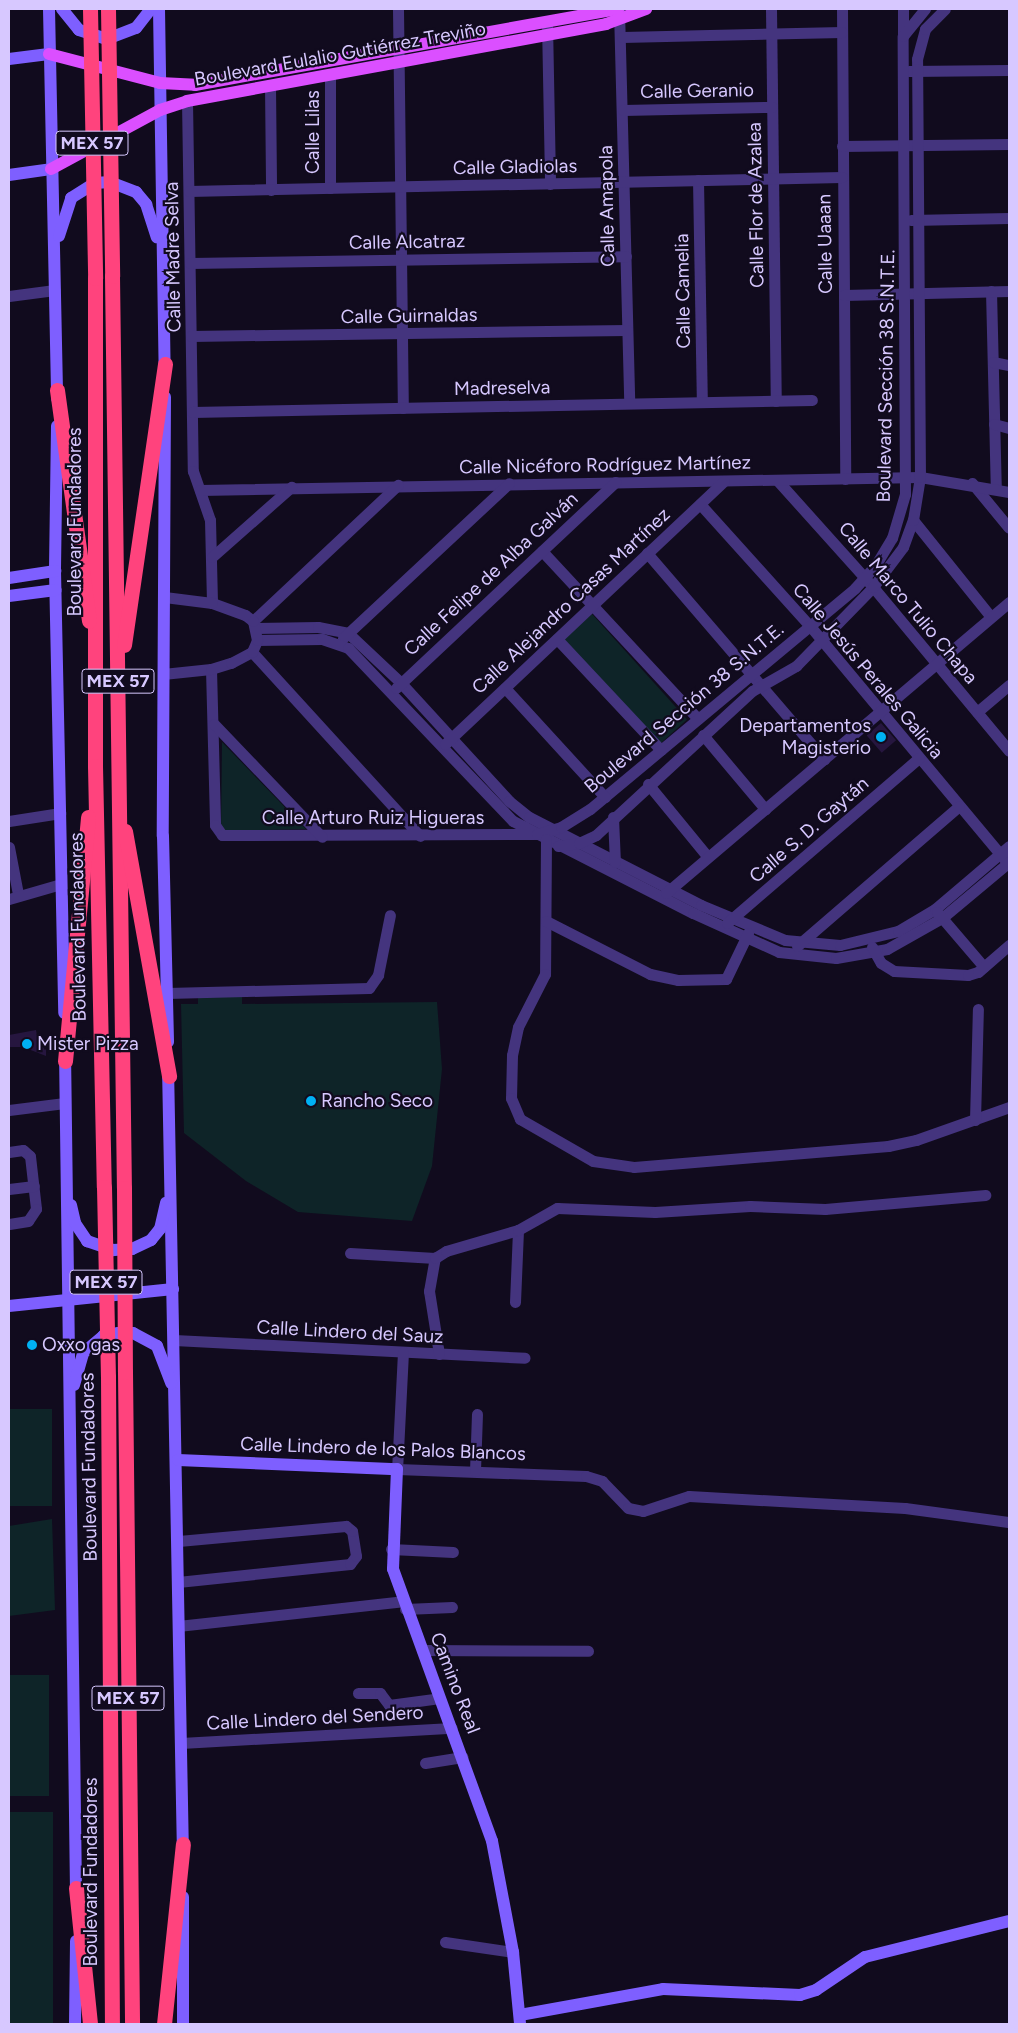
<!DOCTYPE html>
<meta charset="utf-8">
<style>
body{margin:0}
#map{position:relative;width:1018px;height:2033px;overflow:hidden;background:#110b1e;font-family:Figtree,sans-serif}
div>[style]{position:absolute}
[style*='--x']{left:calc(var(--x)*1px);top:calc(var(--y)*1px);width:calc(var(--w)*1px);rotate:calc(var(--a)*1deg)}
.green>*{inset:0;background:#0e2428;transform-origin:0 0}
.building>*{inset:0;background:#26163f;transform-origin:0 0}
.street>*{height:11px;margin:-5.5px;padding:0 5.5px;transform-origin:5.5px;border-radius:5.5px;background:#44347e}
.secondary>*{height:12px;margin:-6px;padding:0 6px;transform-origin:6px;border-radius:6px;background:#7e5fff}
.primary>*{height:12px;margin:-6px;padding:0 6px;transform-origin:6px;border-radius:6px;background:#db4fff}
.highway>*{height:15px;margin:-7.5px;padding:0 7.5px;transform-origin:7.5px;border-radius:7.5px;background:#ff437d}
.highway-bridge>*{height:15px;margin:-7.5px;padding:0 7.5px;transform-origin:7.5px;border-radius:7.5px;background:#ff437d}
.dots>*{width:14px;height:14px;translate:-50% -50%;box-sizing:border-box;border:2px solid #110b1e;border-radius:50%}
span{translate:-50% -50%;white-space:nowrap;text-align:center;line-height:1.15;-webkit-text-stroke:4.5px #110b1e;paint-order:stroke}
.shield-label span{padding:1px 4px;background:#110b1e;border:1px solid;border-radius:4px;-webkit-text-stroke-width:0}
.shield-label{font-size:18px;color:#d7c8ff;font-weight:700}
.street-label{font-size:19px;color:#d7c8ff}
.poi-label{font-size:19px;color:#d7c8ff}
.right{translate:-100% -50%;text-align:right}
.left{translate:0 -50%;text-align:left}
.frame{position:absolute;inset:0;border:10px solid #d7c8ff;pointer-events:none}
</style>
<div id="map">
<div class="green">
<i style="left:592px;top:614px;width:142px;height:40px;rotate:48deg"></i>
<i style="clip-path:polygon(222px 742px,306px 829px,221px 831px)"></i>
<i style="clip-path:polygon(198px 995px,242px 995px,242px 1004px,437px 1002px,442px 1069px,432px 1166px,412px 1221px,298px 1212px,246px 1181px,184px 1133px,181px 1004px,198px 1004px)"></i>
<i style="left:52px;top:1409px;width:97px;height:43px;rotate:90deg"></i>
<i style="clip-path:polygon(52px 1519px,55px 1610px,9px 1616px,9px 1526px)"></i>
<i style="left:49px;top:1675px;width:121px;height:40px;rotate:90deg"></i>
<i style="left:53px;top:1812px;width:211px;height:45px;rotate:90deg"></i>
</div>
<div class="building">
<i style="left:881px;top:723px;width:23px;height:19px;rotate:49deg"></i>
<i style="clip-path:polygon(36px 1030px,38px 1041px,46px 1041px,46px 1056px,23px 1047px,9px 1047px,9px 1035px)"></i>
</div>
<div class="street">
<i style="--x:398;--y:9;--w:399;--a:89.3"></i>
<i style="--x:771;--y:9;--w:392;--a:89.3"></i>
<i style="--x:842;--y:9;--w:470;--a:89.6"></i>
<i style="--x:619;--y:10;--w:393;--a:88.5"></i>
<i style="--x:547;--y:23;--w:161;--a:88.9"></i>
<i style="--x:903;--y:36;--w:27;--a:-90"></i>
<i style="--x:622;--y:37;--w:220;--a:-1.3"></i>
<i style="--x:909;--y:71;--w:100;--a:-0.6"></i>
<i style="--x:330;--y:75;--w:113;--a:90"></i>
<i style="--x:270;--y:86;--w:104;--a:89.4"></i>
<i style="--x:187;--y:101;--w:370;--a:89.1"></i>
<i style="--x:193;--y:471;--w:52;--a:70.9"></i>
<i style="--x:210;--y:520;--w:83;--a:88.6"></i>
<i style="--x:623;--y:110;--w:149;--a:-1.2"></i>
<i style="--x:842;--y:146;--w:167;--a:-0.7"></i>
<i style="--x:698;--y:180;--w:222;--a:89"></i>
<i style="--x:189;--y:191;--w:653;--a:-1.23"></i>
<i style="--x:911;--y:220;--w:98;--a:-1.2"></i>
<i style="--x:190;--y:263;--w:436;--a:-0.9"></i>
<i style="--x:991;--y:291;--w:198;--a:88.6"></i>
<i style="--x:844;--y:295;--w:165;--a:-1.4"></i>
<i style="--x:9;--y:296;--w:46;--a:-7.4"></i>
<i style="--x:191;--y:336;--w:436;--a:-0.8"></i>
<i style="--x:993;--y:362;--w:16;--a:11"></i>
<i style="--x:192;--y:412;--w:620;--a:-1.11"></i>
<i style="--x:994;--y:424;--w:16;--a:15"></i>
<i style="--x:777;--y:480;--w:144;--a:48.1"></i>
<i style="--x:873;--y:587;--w:213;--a:50.3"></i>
<i style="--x:972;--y:483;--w:58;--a:50.6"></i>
<i style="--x:200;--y:490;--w:720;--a:-1.03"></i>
<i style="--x:920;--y:477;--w:90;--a:9.6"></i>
<i style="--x:700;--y:504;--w:164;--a:48"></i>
<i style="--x:810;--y:626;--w:305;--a:50.2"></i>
<i style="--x:913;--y:520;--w:124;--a:51.2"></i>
<i style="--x:542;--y:551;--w:229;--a:47.1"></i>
<i style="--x:647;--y:553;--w:272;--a:49.3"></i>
<i style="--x:212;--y:557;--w:106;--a:-41.5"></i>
<i style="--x:253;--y:621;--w:199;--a:-43.2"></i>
<i style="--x:256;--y:628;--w:62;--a:-0.9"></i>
<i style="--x:318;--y:627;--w:31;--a:11"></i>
<i style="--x:348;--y:633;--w:73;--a:43.3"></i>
<i style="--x:401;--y:683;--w:160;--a:47.5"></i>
<i style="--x:509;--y:801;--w:26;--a:39"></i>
<i style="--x:529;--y:817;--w:193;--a:27.1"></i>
<i style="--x:701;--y:905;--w:91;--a:22.6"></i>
<i style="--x:785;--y:940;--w:55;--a:5.2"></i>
<i style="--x:840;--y:945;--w:60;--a:-13.6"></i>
<i style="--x:898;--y:931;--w:43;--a:-30.7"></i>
<i style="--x:935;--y:909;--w:97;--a:-40.4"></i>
<i style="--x:343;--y:638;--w:227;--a:-43"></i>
<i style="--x:557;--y:639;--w:152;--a:46.9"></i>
<i style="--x:257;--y:640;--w:65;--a:-0.9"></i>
<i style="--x:322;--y:639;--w:28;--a:19"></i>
<i style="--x:348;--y:648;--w:239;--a:46.4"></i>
<i style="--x:513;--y:821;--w:202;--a:27.1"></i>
<i style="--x:693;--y:913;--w:94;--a:24.4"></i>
<i style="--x:779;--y:952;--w:57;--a:6"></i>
<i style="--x:836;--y:958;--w:52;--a:-10"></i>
<i style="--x:887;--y:949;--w:63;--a:-29.4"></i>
<i style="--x:942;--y:918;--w:87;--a:-39.9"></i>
<i style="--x:252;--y:652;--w:249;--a:47.6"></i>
<i style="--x:211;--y:669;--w:156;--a:88.5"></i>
<i style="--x:215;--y:825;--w:12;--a:55"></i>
<i style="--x:222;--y:835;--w:315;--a:-0.2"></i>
<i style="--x:537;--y:834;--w:25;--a:-16"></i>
<i style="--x:561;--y:827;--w:34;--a:-32"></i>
<i style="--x:590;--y:809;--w:345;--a:-39.8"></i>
<i style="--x:855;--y:588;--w:30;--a:-48"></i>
<i style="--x:875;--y:566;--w:33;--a:-59"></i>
<i style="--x:892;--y:538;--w:46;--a:-73.5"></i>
<i style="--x:905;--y:494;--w:458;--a:-90.3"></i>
<i style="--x:903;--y:36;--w:35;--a:-51"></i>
<i style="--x:163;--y:674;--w:48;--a:-5.9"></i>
<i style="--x:211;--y:669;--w:21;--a:-17"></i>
<i style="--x:231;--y:663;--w:24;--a:-28"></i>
<i style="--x:252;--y:652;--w:13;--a:-67"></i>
<i style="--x:257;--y:640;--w:19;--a:-102"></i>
<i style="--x:253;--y:621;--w:10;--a:-143"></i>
<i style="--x:245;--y:615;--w:35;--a:-160"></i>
<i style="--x:212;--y:603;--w:48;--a:-172.9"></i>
<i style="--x:396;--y:688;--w:301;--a:-43.2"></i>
<i style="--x:505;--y:688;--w:148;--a:47.5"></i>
<i style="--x:977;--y:712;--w:42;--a:-40.2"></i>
<i style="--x:214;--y:724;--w:156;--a:46.3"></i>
<i style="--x:703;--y:735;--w:97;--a:50"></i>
<i style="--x:445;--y:744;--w:383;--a:-43.3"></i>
<i style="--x:648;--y:784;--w:94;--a:50.6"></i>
<i style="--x:613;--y:817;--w:45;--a:87.5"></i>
<i style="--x:9;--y:821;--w:52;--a:-8.9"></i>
<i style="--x:546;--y:839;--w:135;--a:90.4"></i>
<i style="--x:545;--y:974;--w:59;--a:117"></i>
<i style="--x:518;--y:1027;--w:29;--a:102"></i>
<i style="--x:512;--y:1055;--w:43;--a:91.3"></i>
<i style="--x:511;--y:1098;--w:23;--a:67"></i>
<i style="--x:520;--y:1119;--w:84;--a:29.9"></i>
<i style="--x:593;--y:1161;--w:41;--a:8.3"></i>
<i style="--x:634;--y:1167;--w:255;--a:-4.7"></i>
<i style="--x:888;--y:1146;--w:29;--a:-12"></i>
<i style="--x:916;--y:1140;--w:99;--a:-19.5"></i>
<i style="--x:558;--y:846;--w:21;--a:-8"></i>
<i style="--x:579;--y:843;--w:19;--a:-25"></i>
<i style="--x:596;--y:835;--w:212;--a:-42.7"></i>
<i style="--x:752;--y:691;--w:51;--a:-29.6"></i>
<i style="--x:796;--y:666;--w:110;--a:-45.7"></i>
<i style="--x:873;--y:587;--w:50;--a:-53.1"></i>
<i style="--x:903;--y:547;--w:29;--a:-70"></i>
<i style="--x:913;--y:520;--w:44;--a:-80.8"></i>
<i style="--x:920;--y:477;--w:418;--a:-90.4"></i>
<i style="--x:917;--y:59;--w:31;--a:-75"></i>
<i style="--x:925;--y:29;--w:28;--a:-45"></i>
<i style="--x:9;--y:847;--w:48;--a:79.2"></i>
<i style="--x:666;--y:893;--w:450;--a:-40.3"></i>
<i style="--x:9;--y:899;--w:54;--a:-16.1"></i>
<i style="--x:937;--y:912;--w:72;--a:49.5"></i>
<i style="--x:546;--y:921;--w:117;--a:27"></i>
<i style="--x:650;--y:974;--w:29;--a:12"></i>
<i style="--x:678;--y:980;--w:48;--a:-1.2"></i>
<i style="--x:726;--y:979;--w:51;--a:-64.4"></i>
<i style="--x:727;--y:923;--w:253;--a:-40.7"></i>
<i style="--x:797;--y:946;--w:214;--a:-40.8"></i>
<i style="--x:872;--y:947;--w:18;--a:61"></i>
<i style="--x:881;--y:963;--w:15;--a:32"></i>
<i style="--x:894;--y:971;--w:74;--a:3.1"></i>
<i style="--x:968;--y:975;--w:10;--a:-17"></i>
<i style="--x:978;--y:972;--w:41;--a:-41.1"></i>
<i style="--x:167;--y:993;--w:202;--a:-1.4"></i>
<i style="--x:369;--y:988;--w:16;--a:-55"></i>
<i style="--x:378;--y:975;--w:61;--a:-78.7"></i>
<i style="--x:9;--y:1110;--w:56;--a:-7.1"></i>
<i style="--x:975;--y:1120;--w:111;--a:-88.5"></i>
<i style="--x:9;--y:1152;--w:14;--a:-8"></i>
<i style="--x:23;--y:1150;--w:9;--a:41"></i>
<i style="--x:30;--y:1156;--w:53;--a:83.5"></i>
<i style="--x:36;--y:1209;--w:14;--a:124"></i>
<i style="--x:28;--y:1221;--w:19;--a:171"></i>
<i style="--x:9;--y:1189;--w:25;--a:-7"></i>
<i style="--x:350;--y:1253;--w:85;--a:3.4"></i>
<i style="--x:515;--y:1302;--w:72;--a:-87.6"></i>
<i style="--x:174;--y:1340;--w:351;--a:2.9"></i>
<i style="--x:403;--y:1352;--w:117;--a:92.9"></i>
<i style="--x:397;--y:1469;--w:189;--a:2.1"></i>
<i style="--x:586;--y:1476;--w:17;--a:17"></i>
<i style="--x:602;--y:1481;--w:37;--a:46"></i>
<i style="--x:628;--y:1508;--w:15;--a:11"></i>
<i style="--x:643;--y:1511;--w:48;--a:-18.1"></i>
<i style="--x:689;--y:1496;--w:216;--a:3.2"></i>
<i style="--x:905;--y:1508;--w:104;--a:7.7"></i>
<i style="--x:439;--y:1354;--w:64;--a:-99"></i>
<i style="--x:429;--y:1291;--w:34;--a:-80"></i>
<i style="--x:435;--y:1258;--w:13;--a:-32"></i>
<i style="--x:446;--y:1251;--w:75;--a:-16.3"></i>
<i style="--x:518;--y:1230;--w:45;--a:-29.4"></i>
<i style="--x:557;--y:1208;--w:98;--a:2.3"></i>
<i style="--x:655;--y:1212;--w:95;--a:-3.6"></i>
<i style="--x:750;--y:1206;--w:75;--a:2.3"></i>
<i style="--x:825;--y:1209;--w:161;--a:-5"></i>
<i style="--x:475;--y:1471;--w:57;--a:-88"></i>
<i style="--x:391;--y:1549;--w:62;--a:2.8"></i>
<i style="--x:178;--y:1582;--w:173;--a:-6"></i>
<i style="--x:350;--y:1564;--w:10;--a:-53"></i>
<i style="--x:356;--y:1556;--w:25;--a:-99"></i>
<i style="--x:352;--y:1531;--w:8;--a:-140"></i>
<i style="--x:346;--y:1526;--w:168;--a:174.9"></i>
<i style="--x:405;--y:1609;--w:47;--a:-2.4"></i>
<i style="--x:178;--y:1626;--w:226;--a:-6.3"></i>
<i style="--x:422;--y:1650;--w:166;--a:0.3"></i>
<i style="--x:358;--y:1693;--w:22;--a:0"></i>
<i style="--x:380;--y:1693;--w:15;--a:53"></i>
<i style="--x:389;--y:1705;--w:51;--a:-7.8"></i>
<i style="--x:181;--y:1743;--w:271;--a:-3.2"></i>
<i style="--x:425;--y:1763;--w:38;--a:-9"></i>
<i style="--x:445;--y:1942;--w:69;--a:8.4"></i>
</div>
<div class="secondary">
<i style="--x:49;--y:9;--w:390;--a:88.8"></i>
<i style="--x:62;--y:9;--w:27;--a:51"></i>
<i style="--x:79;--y:30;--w:29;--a:18"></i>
<i style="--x:107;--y:39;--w:31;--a:-21"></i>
<i style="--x:136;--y:28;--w:24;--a:-52"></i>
<i style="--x:159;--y:9;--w:363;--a:89.1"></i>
<i style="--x:9;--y:59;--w:40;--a:-7.1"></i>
<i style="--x:9;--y:175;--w:42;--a:-8.1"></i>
<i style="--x:59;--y:236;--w:40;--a:-72"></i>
<i style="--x:71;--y:198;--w:28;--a:-32"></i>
<i style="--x:95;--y:183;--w:15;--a:-4"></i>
<i style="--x:110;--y:182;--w:28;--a:21"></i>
<i style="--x:136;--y:192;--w:16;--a:50"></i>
<i style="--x:146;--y:204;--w:35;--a:72"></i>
<i style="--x:165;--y:397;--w:439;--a:90.3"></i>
<i style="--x:163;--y:836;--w:206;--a:88.6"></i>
<i style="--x:57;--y:426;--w:145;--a:90.8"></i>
<i style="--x:55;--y:571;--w:442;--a:88.8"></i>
<i style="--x:9;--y:578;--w:47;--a:-8.7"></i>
<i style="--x:9;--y:596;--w:47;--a:-7.3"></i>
<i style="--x:65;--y:1051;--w:845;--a:89.25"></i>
<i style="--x:168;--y:1067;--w:785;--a:88.91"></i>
<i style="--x:71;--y:1205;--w:18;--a:77"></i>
<i style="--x:75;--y:1223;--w:22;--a:56"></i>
<i style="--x:87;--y:1241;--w:28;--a:19"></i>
<i style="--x:113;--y:1250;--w:19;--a:-3"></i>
<i style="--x:132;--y:1249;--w:21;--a:-25"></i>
<i style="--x:151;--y:1240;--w:14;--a:-51"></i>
<i style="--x:160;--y:1229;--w:27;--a:-77"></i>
<i style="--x:9;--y:1306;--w:165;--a:-5.9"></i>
<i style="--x:74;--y:1385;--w:33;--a:-74"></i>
<i style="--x:83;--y:1353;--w:26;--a:-40"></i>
<i style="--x:103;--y:1336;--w:15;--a:-11"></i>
<i style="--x:118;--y:1333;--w:15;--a:0"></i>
<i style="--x:133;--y:1333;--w:27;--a:28"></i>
<i style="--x:157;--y:1346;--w:40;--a:69"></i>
<i style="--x:178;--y:1460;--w:219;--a:2.4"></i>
<i style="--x:397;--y:1469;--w:100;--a:92.3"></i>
<i style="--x:393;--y:1569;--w:289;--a:70"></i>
<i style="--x:492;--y:1841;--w:113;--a:79.3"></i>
<i style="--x:513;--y:1952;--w:72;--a:84.4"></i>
<i style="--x:183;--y:1897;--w:127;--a:90"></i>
<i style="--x:520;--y:2015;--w:145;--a:-10.3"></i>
<i style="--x:663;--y:1989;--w:137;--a:2.5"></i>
<i style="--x:800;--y:1995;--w:17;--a:-17"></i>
<i style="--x:816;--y:1990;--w:59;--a:-34"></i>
<i style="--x:865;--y:1957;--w:148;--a:-14"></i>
<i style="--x:75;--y:2024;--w:83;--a:-89.3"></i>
</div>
<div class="primary">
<i style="--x:49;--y:54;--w:115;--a:14.6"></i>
<i style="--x:160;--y:83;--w:35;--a:3"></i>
<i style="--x:195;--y:85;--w:430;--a:-10.2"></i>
<i style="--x:51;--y:169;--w:124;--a:-28.4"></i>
<i style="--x:160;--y:110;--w:28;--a:-18"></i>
<i style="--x:187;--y:101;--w:426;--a:-10.4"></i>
<i style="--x:606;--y:24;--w:43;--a:-20.6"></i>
</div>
<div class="highway">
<i style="--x:112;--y:276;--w:912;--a:89.25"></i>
<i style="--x:95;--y:278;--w:488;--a:90"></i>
<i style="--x:95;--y:766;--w:421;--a:88.8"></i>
<i style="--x:57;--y:390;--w:233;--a:82.1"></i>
<i style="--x:124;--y:645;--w:284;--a:-81.7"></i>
<i style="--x:125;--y:831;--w:249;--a:79.8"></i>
<i style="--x:65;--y:1061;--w:245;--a:-84.6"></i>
<i style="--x:125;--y:1372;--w:652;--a:89.38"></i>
<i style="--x:108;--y:1377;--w:647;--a:89.65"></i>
<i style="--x:76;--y:1888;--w:137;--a:84.1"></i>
<i style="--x:164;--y:2024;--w:181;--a:-84"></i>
</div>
<div class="highway-bridge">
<i style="--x:90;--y:9;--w:269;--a:88.9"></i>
<i style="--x:108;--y:9;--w:267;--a:89.1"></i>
<i style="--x:104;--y:1187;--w:190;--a:88.8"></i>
<i style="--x:124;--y:1188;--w:184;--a:89.7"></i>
</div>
<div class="dots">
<i style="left:881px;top:737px;background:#00b1f3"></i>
<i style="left:27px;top:1044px;background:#00b1f3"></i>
<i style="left:311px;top:1101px;background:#00b1f3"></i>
<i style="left:32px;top:1345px;background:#00b1f3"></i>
</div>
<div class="shield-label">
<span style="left:92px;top:143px">MEX 57</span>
<span style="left:118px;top:681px">MEX 57</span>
<span style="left:106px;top:1282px">MEX 57</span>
<span style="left:128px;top:1698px">MEX 57</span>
</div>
<div class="street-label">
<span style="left:340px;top:54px;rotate:-10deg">Boulevard Eulalio Gutiérrez Treviño</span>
<span style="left:697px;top:91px;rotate:-1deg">Calle Geranio</span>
<span style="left:313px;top:132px;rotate:-90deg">Calle Lilas</span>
<span style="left:515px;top:167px;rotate:-1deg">Calle Gladiolas</span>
<span style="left:756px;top:205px;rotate:-91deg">Calle Flor de Azalea</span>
<span style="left:607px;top:206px;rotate:-91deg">Calle Amapola</span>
<span style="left:407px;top:242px;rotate:-1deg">Calle Alcatraz</span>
<span style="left:825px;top:244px;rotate:-91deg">Calle Uaaan</span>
<span style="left:173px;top:257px;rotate:-91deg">Calle Madre Selva</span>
<span style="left:683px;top:291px;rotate:-91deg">Calle Camelia</span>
<span style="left:409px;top:316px;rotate:-1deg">Calle Guirnaldas</span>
<span style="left:886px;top:376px;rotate:-89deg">Boulevard Sección 38 S.N.T.E.</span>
<span style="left:502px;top:388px;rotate:-1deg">Madreselva</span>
<span style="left:605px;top:465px;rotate:-1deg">Calle Nicéforo Rodríguez Martínez</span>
<span style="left:75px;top:522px;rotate:-90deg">Boulevard Fundadores</span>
<span style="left:491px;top:574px;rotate:-43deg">Calle Felipe de Alba Galván</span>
<span style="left:571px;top:601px;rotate:-43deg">Calle Alejandro Casas Martínez</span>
<span style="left:908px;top:603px;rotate:50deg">Calle Marco Tulio Chapa</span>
<span style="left:868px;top:671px;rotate:50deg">Calle Jesús Perales Galicia</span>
<span style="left:684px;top:708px;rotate:-40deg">Boulevard Sección 38 S.N.T.E.</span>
<span style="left:373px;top:818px">Calle Arturo Ruiz Higueras</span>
<span style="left:809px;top:830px;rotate:-41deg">Calle S. D. Gaytán</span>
<span style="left:78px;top:927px;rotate:-91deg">Boulevard Fundadores</span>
<span style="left:350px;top:1332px;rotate:3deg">Calle Lindero del Sauz</span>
<span style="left:383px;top:1449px;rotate:2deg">Calle Lindero de los Palos Blancos</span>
<span style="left:89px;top:1467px;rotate:-91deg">Boulevard Fundadores</span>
<span style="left:455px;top:1683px;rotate:69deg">Camino Real</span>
<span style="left:315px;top:1718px;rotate:-3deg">Calle Lindero del Sendero</span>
<span style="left:91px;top:1872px;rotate:-90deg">Boulevard Fundadores</span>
</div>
<div class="poi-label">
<span class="right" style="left:871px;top:737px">Departamentos<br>Magisterio</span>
<span class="left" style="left:37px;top:1044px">Mister Pizza</span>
<span class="left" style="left:321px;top:1101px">Rancho Seco</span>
<span class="left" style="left:42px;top:1345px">Oxxo gas</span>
</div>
<div class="frame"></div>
</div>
